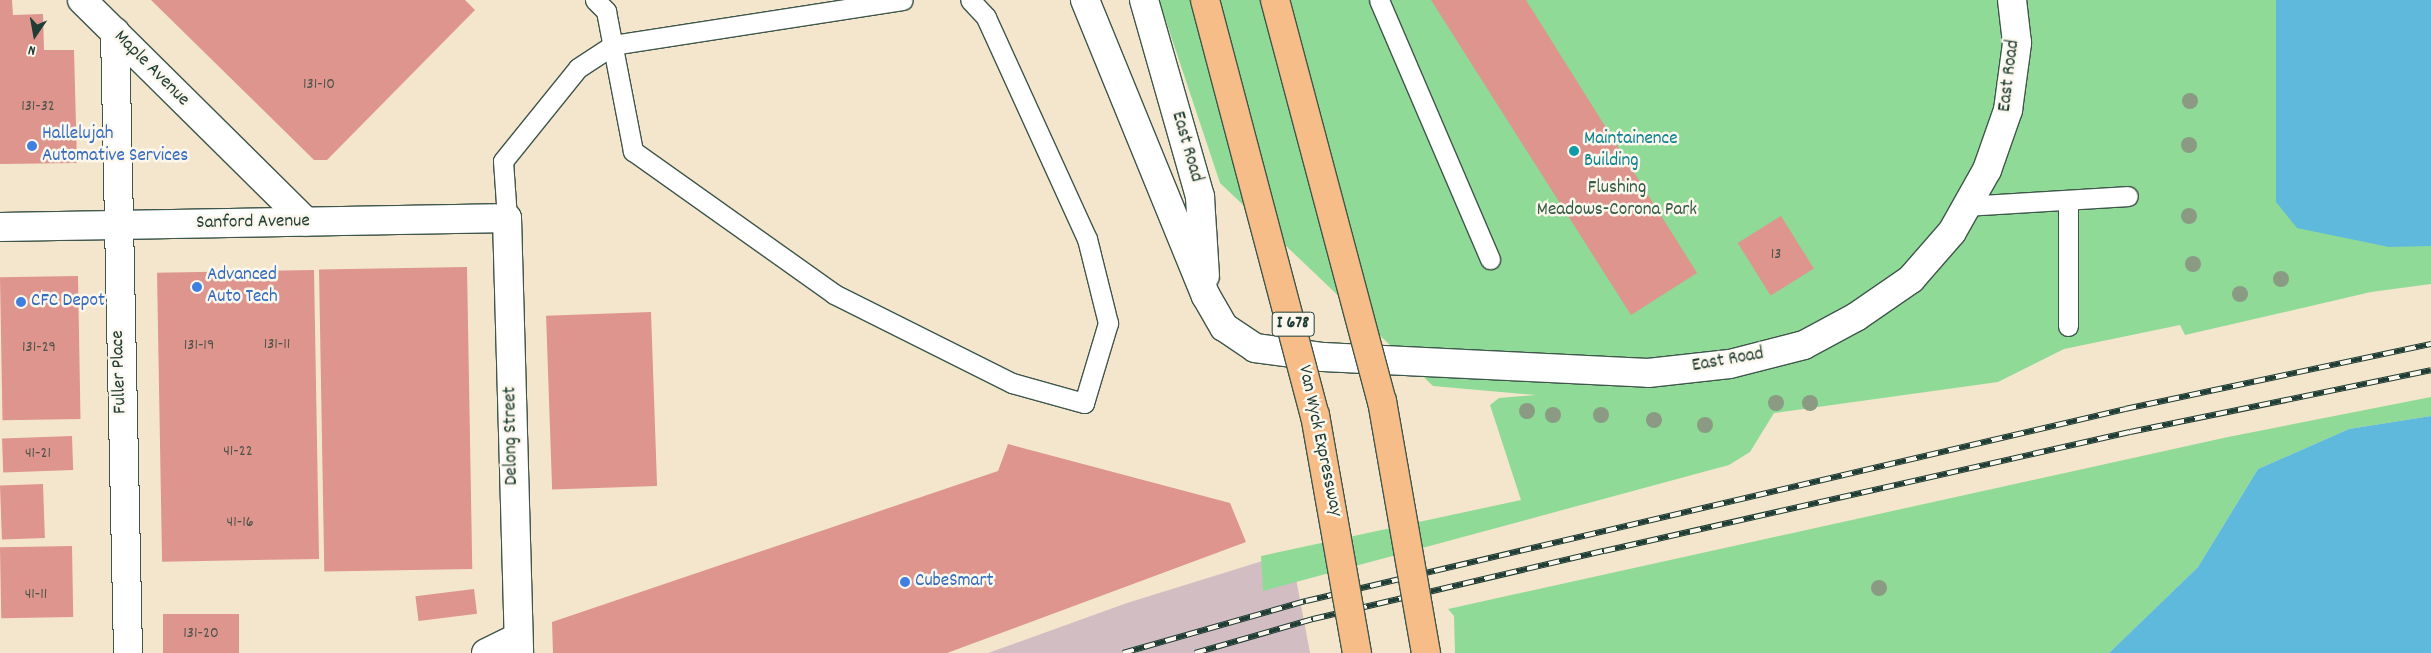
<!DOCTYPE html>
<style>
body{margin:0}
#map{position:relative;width:2431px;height:653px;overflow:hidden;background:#f4e6cc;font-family:Dekko,sans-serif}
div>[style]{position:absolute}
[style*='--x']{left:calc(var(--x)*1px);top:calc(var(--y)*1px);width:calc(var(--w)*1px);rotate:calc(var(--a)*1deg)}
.industrial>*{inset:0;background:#d2bec2}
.green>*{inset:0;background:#8fda97}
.water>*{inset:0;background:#5fb9dc}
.building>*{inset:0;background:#dd958d;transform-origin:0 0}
.roads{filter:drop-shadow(1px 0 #3f564b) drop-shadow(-1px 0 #3f564b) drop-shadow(0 1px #3f564b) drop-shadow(0 -1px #3f564b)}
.service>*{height:19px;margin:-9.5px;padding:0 9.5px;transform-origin:9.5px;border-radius:9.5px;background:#fff}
.minor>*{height:28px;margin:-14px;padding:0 14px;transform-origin:14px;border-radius:14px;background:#fff}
.tertiary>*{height:28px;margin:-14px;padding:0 14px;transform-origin:14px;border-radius:14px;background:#fff}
.rail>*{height:5.5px;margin-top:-2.75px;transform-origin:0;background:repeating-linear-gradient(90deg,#fbf7ec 0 11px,#1f3d34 0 22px);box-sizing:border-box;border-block:1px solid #1f3d34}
.bridges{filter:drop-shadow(1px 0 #3f564b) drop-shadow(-1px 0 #3f564b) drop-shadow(0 1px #3f564b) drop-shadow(0 -1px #3f564b)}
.motorway-bridge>*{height:28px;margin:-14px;padding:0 14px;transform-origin:14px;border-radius:14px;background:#f7bd88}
.trees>*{width:16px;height:16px;margin:-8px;border-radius:50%;background:#8b9a83}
.dots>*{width:14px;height:14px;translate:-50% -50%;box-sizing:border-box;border:2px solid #fbf7ec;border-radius:50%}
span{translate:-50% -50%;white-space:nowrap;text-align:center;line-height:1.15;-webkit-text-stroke:5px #fbf7ec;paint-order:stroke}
.number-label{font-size:16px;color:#4e534a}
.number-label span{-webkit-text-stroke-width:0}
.shield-label span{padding:1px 4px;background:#fbf7ec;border:1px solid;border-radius:4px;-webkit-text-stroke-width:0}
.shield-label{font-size:18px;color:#1f3d34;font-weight:700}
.street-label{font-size:19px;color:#1f3d34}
.shop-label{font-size:19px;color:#366cbe}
.left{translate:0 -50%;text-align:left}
.culture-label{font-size:19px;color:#0d838f}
.park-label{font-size:19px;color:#355c48}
.north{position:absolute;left:10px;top:10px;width:50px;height:50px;-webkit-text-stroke:4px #fbf7ec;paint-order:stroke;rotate:192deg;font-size:14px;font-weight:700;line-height:20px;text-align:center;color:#1f3d34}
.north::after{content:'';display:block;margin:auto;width:18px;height:22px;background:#1f3d34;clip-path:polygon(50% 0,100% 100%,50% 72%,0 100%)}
</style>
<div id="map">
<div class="industrial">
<i style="clip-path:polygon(1291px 552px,1310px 653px,988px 653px,1127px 603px)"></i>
</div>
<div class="green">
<i style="clip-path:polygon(1159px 0,2431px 0,2431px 284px,2371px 292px,2185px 335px,2180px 325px,2064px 349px,1998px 382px,1774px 413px,1750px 452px,1729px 465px,1263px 591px,1261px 556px,1521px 500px,1490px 405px,1499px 398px,1536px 395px,1433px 386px,1220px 183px)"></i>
<i style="clip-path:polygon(2431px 397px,2431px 416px,2349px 429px,2258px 469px,2198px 567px,2109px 653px,1455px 653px,1454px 616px,1448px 609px,2228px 437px)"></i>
</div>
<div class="water">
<i style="clip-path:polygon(2276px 0,2431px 0,2431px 246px,2389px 247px,2297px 228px,2276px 202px)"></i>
<i style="clip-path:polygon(2431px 416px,2431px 653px,2109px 653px,2198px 567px,2258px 469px,2349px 429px)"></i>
</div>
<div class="building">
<i style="clip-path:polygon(0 0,12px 0,13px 15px,43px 14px,44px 50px,74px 50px,77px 163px,0 164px)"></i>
<i style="clip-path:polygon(151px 0,465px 0,475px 10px,327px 160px,314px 160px)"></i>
<i style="clip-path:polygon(1431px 0,1526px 0,1697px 273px,1631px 315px)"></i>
<i style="left:1781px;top:216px;width:62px;height:51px;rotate:58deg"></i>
<i style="left:467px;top:267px;width:302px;height:148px;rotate:89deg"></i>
<i style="left:314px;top:270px;width:289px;height:157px;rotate:89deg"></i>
<i style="left:78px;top:276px;width:143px;height:78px;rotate:89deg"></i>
<i style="left:651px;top:312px;width:174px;height:105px;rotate:88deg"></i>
<i style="left:72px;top:436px;width:34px;height:70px;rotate:88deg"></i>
<i style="clip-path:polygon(1008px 444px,1230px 503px,1246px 542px,947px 653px,553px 653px,552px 622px,998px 471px)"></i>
<i style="left:43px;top:484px;width:54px;height:43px;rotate:88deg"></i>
<i style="left:72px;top:546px;width:71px;height:72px;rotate:89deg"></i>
<i style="left:474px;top:589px;width:25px;height:59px;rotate:83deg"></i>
<i style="left:239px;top:614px;width:39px;height:76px;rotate:90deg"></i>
</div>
<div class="roads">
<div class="service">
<i style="--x:595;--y:0;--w:16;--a:45"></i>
<i style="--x:606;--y:11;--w:143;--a:79.1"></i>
<i style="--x:633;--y:151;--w:247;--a:35.4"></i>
<i style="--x:834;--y:294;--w:199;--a:26.6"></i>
<i style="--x:1012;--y:383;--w:75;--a:15.5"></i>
<i style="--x:1084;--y:403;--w:84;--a:-73.3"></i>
<i style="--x:1108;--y:323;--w:87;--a:-104"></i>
<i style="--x:1087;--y:239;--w:244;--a:-114.5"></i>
<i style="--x:986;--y:17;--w:23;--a:-133"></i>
<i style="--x:1379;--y:0;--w:282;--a:66.8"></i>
<i style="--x:1966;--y:206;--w:162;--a:-3.5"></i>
<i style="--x:507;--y:218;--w:57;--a:-94"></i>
<i style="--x:503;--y:161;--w:119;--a:-51.1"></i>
<i style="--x:578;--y:68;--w:42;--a:-33.3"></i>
<i style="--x:613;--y:45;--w:293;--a:-8.8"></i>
<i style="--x:2068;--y:326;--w:126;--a:-90"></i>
</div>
<div class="minor">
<i style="--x:82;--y:0;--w:315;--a:44.7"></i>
<i style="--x:1085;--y:0;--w:320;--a:67.8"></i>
<i style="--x:1206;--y:296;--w:36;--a:60"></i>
<i style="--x:1224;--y:327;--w:37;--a:34"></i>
<i style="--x:1255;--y:348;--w:69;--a:7.5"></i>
<i style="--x:1323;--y:357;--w:325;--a:2.8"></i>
<i style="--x:1648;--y:373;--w:82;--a:-6.3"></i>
<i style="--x:1730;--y:364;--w:76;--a:-14.4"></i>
<i style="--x:1804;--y:345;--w:59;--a:-28.3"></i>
<i style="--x:1856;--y:317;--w:67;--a:-34.6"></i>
<i style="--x:1911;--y:279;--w:62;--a:-48.9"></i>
<i style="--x:1952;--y:232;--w:71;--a:-60.6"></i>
<i style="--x:1987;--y:170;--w:64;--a:-70.7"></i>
<i style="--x:2008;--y:110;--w:68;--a:-82.3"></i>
<i style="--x:2017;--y:43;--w:43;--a:-96.6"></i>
<i style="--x:1144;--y:0;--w:205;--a:74.1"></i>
<i style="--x:1200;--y:197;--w:79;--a:86.4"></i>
<i style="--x:115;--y:32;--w:621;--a:88.8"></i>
<i style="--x:116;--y:225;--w:391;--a:-1"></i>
<i style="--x:507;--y:218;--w:435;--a:88.4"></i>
<i style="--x:486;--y:653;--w:34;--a:-26"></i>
</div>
<div class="tertiary">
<i style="--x:0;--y:227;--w:116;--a:-1"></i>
</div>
</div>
<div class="rail">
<i style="--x:1123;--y:653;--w:190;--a:-15.9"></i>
<i style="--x:1306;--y:601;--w:841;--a:-13.19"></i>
<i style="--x:2125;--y:409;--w:313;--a:-12"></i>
<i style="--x:1195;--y:653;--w:123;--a:-16.1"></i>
<i style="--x:1313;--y:619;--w:299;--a:-13.2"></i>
<i style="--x:1604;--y:551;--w:539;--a:-12.75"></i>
<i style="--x:2130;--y:432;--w:307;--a:-11.6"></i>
</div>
<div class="bridges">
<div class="motorway-bridge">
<i style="--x:1205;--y:0;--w:429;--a:75.2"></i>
<i style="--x:1315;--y:415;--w:242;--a:80"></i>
<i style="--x:1275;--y:0;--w:415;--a:75.1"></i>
<i style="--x:1382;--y:401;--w:256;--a:80.1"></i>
</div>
</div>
<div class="trees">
<i style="left:2190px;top:101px"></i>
<i style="left:2189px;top:145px"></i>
<i style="left:2189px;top:216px"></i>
<i style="left:2193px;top:264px"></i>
<i style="left:2281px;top:279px"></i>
<i style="left:2240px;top:294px"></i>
<i style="left:1776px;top:403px"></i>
<i style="left:1810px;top:403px"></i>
<i style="left:1527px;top:411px"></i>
<i style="left:1553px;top:415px"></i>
<i style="left:1601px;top:415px"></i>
<i style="left:1654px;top:420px"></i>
<i style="left:1705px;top:425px"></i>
<i style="left:1879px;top:588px"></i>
</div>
<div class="dots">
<i style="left:32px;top:146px;background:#3f7fe0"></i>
<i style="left:1574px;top:151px;background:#0f9aa8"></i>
<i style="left:197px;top:287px;background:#3f7fe0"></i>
<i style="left:21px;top:302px;background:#3f7fe0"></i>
<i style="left:905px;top:582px;background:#3f7fe0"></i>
</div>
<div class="number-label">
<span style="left:319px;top:85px">131-10</span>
<span style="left:38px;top:107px">131-32</span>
<span style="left:1776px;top:255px">13</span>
<span style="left:277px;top:345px">131-11</span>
<span style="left:199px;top:346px">131-19</span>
<span style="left:39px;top:348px">131-29</span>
<span style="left:238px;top:452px">41-22</span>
<span style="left:38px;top:454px">41-21</span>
<span style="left:240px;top:523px">41-16</span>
<span style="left:36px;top:595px">41-11</span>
<span style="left:201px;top:634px">131-20</span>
</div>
<div class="shield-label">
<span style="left:1293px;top:324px">I 678</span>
</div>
<div class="street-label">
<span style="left:151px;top:69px;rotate:45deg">Maple Avenue</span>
<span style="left:2010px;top:76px;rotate:-83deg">East Road</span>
<span style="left:1186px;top:147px;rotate:74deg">East Road</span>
<span style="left:253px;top:223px;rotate:-1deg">Sanford Avenue</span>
<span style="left:1728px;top:361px;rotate:-10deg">East Road</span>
<span style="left:120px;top:372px;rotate:-92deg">Fuller Place</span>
<span style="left:512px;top:436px;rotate:-91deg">Delong Street</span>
<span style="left:1319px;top:441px;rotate:78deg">Van Wyck Expressway</span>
</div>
<div class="shop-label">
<span class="left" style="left:42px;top:146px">Hallelujah<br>Automative Services</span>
<span class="left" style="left:207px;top:287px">Advanced<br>Auto Tech</span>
<span class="left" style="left:31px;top:302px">CFC Depot</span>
<span class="left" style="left:915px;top:582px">CubeSmart</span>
</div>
<div class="culture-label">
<span class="left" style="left:1584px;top:151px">Maintainence<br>Building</span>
</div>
<div class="park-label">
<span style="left:1617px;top:200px">Flushing<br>Meadows-Corona Park</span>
</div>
<div class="north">N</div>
</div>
